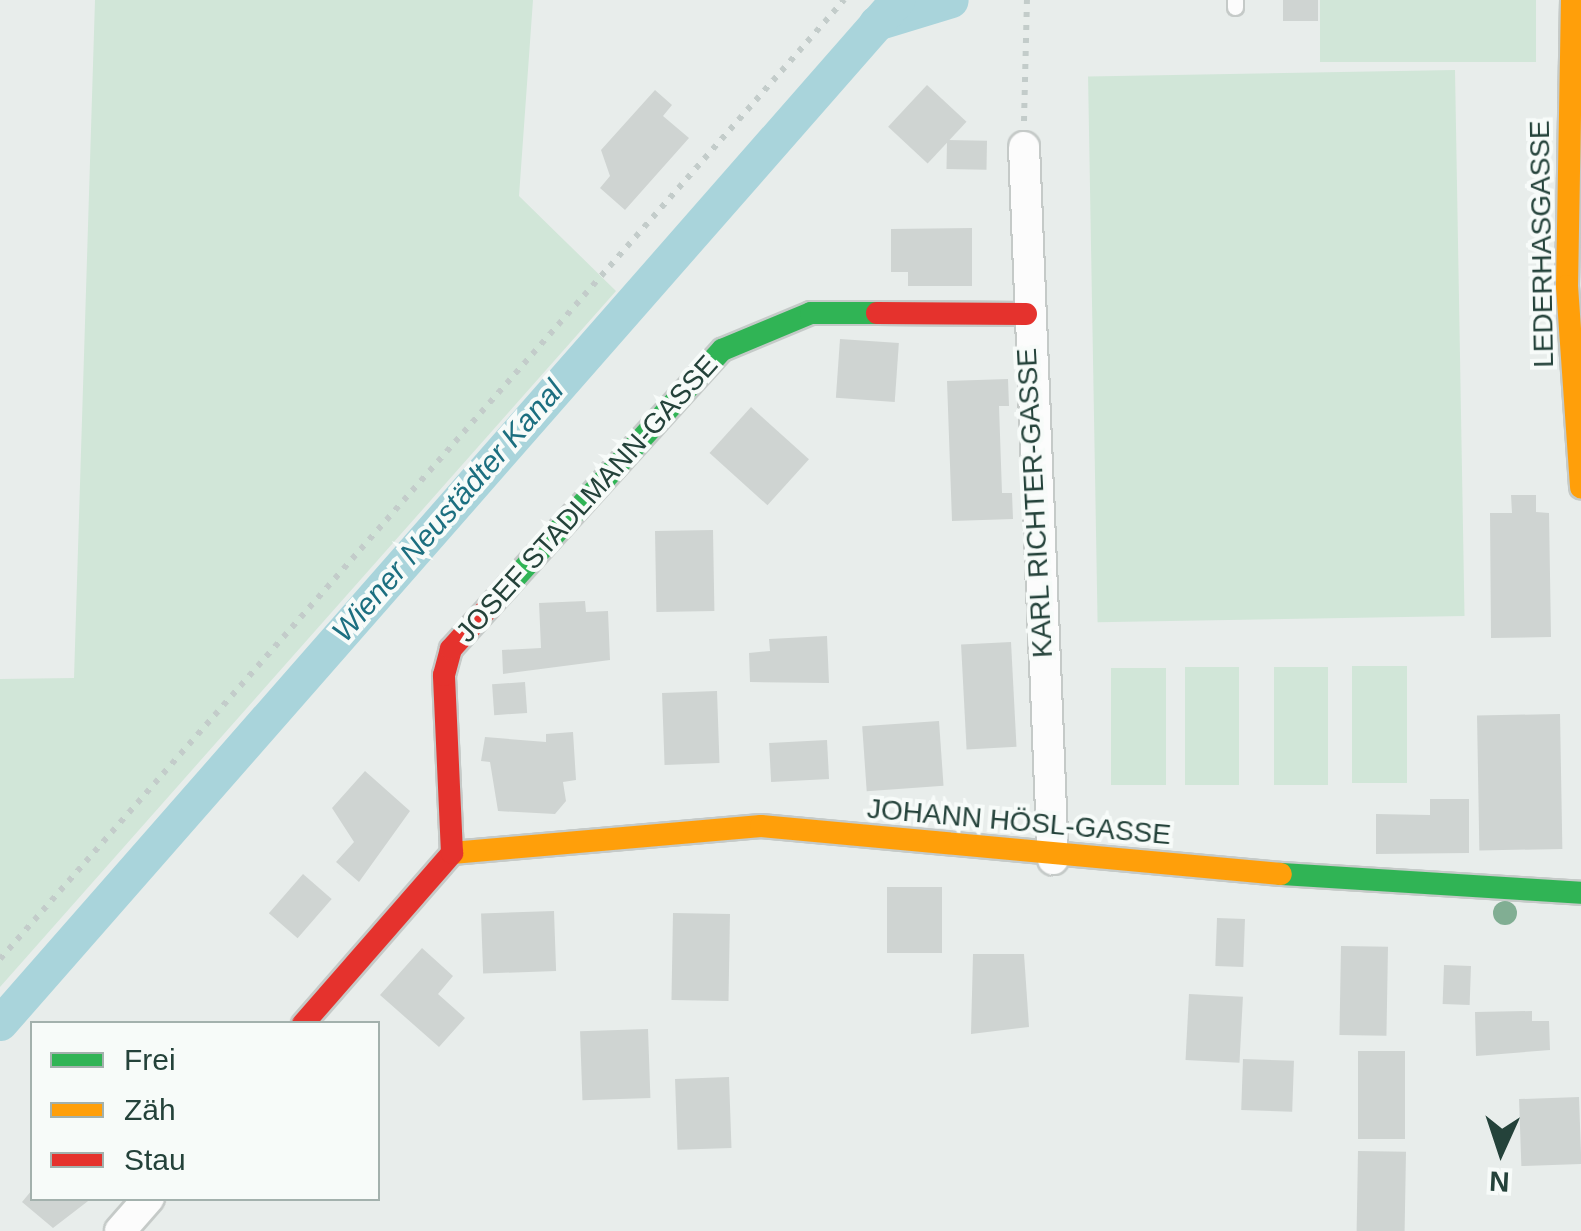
<!DOCTYPE html>
<meta charset="utf-8">
<style>
body{margin:0}
#map{position:relative;width:1581px;height:1231px;overflow:hidden;background:#e8edeb;font-family:Helvetica,sans-serif}
div>[style]{position:absolute}
[style*='--x']{left:calc(var(--x)*1px);top:calc(var(--y)*1px);width:calc(var(--w)*1px);rotate:calc(var(--a)*1deg)}
.green>*{inset:0;background:#d1e6d8;transform-origin:0 0}
.canal>*{height:35px;margin:-17.5px;padding:0 17.5px;transform-origin:17.5px;border-radius:17.5px;background:#a9d4db}
.building>*{inset:0;background:#cfd4d2;transform-origin:0 0}
.path>*{height:6px;margin-top:-3px;transform-origin:0;background:repeating-linear-gradient(90deg,#c3ccca 0 5px,transparent 0 13px)}
.roads{filter:drop-shadow(2px 0 #c5cac8) drop-shadow(-2px 0 #c5cac8) drop-shadow(0 2px #c5cac8) drop-shadow(0 -2px #c5cac8)}
.lane>*{height:15px;margin:-7.5px;padding:0 7.5px;transform-origin:7.5px;border-radius:7.5px;background:#fcfcfc}
.street>*{height:30px;margin:-15px;padding:0 15px;transform-origin:15px;border-radius:15px;background:#fcfcfc}
.fast>*{height:22px;margin:-11px;padding:0 11px;transform-origin:11px;border-radius:11px;background:#30b455}
.slow>*{height:22px;margin:-11px;padding:0 11px;transform-origin:11px;border-radius:11px;background:#ff9f0a}
.jam>*{height:22px;margin:-11px;padding:0 11px;transform-origin:11px;border-radius:11px;background:#e5322d}
.trees>*{width:24px;height:24px;margin:-12px;border-radius:50%;background:#81ae93}
span{translate:-50% -50%;white-space:nowrap;text-align:center;line-height:1.15;-webkit-text-stroke:8px #f7fbf9;paint-order:stroke}
.street-label{font-size:28px;color:#24423a}
.water-label{font-size:30px;color:#1c6f80;font-style:italic}
.legend{position:absolute;left:30px;top:1021px;width:350px;height:180px;box-sizing:border-box;background:#f7fbf9;border:2px solid #a3b1ad;margin:0;padding:12px 18px;list-style:none;font-size:30px;color:#24423a}
.legend li{display:flex;align-items:center;gap:20px;height:50px}
.legend b{width:50px;border:2px solid #a3b1ad}
.north{position:absolute;left:1451px;top:1101px;width:100px;height:100px;-webkit-text-stroke:8px #f7fbf9;paint-order:stroke;rotate:183deg;font-size:28px;font-weight:700;line-height:40px;text-align:center;color:#24423a}
.north::after{content:'';display:block;margin:auto;width:35px;height:45px;background:#24423a;clip-path:polygon(50% 0,100% 100%,50% 72%,0 100%)}
</style>
<div id="map">
<div class="green">
<i style="clip-path:polygon(95px 0,533px 0,519px 196px,616px 291px,0 987px,0 679px,74px 678px)"></i>
<i style="left:1320px;top:0;width:216px;height:62px"></i>
<i style="left:1455px;top:70px;width:546px;height:367px;rotate:89deg"></i>
<i style="left:1407px;top:666px;width:117px;height:55px;rotate:90deg"></i>
<i style="left:1185px;top:667px;width:54px;height:118px"></i>
<i style="left:1274px;top:667px;width:54px;height:118px"></i>
<i style="left:1166px;top:668px;width:117px;height:55px;rotate:90deg"></i>
</div>
<div class="canal">
<i style="--x:876;--y:23;--w:78;--a:-17"></i>
<i style="--x:0;--y:1023;--w:1361;--a:-48.75"></i>
</div>
<div class="building">
<i style="left:1283px;top:0;width:35px;height:21px"></i>
<i style="left:927px;top:85px;width:54px;height:57px;rotate:43deg"></i>
<i style="clip-path:polygon(655px 90px,672px 105px,663px 116px,689px 138px,625px 210px,600px 188px,610px 176px,601px 150px)"></i>
<i style="left:947px;top:140px;width:40px;height:29px;rotate:1deg"></i>
<i style="clip-path:polygon(972px 228px,972px 286px,908px 286px,908px 272px,891px 272px,891px 229px)"></i>
<i style="left:840px;top:339px;width:59px;height:59px;rotate:4deg"></i>
<i style="clip-path:polygon(1008px 379px,1009px 406px,999px 406px,1002px 493px,1012px 493px,1013px 519px,952px 521px,947px 381px)"></i>
<i style="left:751px;top:407px;width:78px;height:62px;rotate:42deg"></i>
<i style="clip-path:polygon(1511px 495px,1536px 495px,1536px 512px,1549px 513px,1551px 637px,1491px 638px,1490px 513px,1512px 513px)"></i>
<i style="left:713px;top:530px;width:81px;height:58px;rotate:89deg"></i>
<i style="clip-path:polygon(585px 601px,586px 612px,608px 611px,610px 660px,503px 674px,502px 650px,541px 648px,539px 603px)"></i>
<i style="clip-path:polygon(827px 636px,829px 683px,750px 682px,749px 653px,770px 651px,769px 639px)"></i>
<i style="left:1011px;top:642px;width:105px;height:50px;rotate:87deg"></i>
<i style="left:525px;top:682px;width:31px;height:33px;rotate:86deg"></i>
<i style="left:717px;top:691px;width:72px;height:55px;rotate:88deg"></i>
<i style="left:1560px;top:714px;width:135px;height:83px;rotate:89deg"></i>
<i style="left:939px;top:721px;width:65px;height:77px;rotate:86deg"></i>
<i style="clip-path:polygon(573px 732px,576px 780px,563px 782px,566px 801px,555px 814px,498px 811px,490px 762px,481px 761px,485px 737px,546px 742px,546px 734px)"></i>
<i style="left:827px;top:740px;width:39px;height:58px;rotate:87deg"></i>
<i style="clip-path:polygon(365px 771px,410px 811px,359px 882px,336px 862px,354px 842px,332px 808px)"></i>
<i style="clip-path:polygon(1430px 799px,1469px 799px,1469px 853px,1376px 854px,1376px 814px,1430px 815px)"></i>
<i style="left:303px;top:874px;width:38px;height:52px;rotate:41deg"></i>
<i style="left:887px;top:887px;width:55px;height:66px"></i>
<i style="left:554px;top:911px;width:60px;height:73px;rotate:88deg"></i>
<i style="left:673px;top:913px;width:57px;height:87px;rotate:1deg"></i>
<i style="left:1217px;top:918px;width:28px;height:48px;rotate:2deg"></i>
<i style="left:1341px;top:946px;width:47px;height:89px;rotate:1deg"></i>
<i style="clip-path:polygon(422px 948px,453px 976px,438px 994px,465px 1018px,439px 1047px,380px 995px)"></i>
<i style="clip-path:polygon(973px 954px,1024px 954px,1029px 1027px,971px 1034px)"></i>
<i style="left:1444px;top:965px;width:27px;height:39px;rotate:2deg"></i>
<i style="left:1189px;top:994px;width:54px;height:66px;rotate:3deg"></i>
<i style="clip-path:polygon(1532px 1011px,1532px 1021px,1549px 1021px,1550px 1050px,1476px 1056px,1475px 1012px)"></i>
<i style="left:648px;top:1029px;width:69px;height:68px;rotate:88deg"></i>
<i style="left:1358px;top:1051px;width:47px;height:88px"></i>
<i style="left:1243px;top:1059px;width:51px;height:51px;rotate:2deg"></i>
<i style="left:729px;top:1077px;width:71px;height:54px;rotate:88deg"></i>
<i style="left:1579px;top:1097px;width:67px;height:60px;rotate:88deg"></i>
<i style="left:1358px;top:1151px;width:48px;height:80px;rotate:1deg"></i>
<i style="clip-path:polygon(32px 1190px,32px 1198px,92px 1198px,53px 1228px,22px 1202px)"></i>
</div>
<div class="path">
<i style="--x:1024;--y:121;--w:121;--a:-88.6"></i>
<i style="--x:0;--y:959;--w:1278;--a:-48.65"></i>
</div>
<div class="roads">
<div class="lane">
<i style="--x:1235;--y:7;--w:7;--a:-90"></i>
</div>
<div class="street">
<i style="--x:1024;--y:147;--w:713;--a:87.67"></i>
<i style="--x:120;--y:1231;--w:44;--a:-48.7"></i>
</div>
<div class="fast">
<i style="--x:507;--y:587;--w:320;--a:-47.8"></i>
<i style="--x:722;--y:350;--w:96;--a:-22.6"></i>
<i style="--x:811;--y:313;--w:66;--a:0"></i>
<i style="--x:1281;--y:874;--w:301;--a:3.6"></i>
</div>
<div class="slow">
<i style="--x:1572;--y:0;--w:286;--a:91"></i>
<i style="--x:1567;--y:286;--w:202;--a:86"></i>
<i style="--x:452;--y:853;--w:310;--a:-5"></i>
<i style="--x:761;--y:826;--w:522;--a:5.27"></i>
</div>
<div class="jam">
<i style="--x:877;--y:313;--w:149;--a:0.4"></i>
<i style="--x:303;--y:1024;--w:227;--a:-48.9"></i>
<i style="--x:452;--y:853;--w:178;--a:-92.6"></i>
<i style="--x:444;--y:675;--w:27;--a:-75"></i>
<i style="--x:451;--y:649;--w:84;--a:-47.9"></i>
</div>
</div>
<div class="trees">
<i style="left:1505px;top:913px"></i>
</div>
<div class="street-label">
<span style="left:1542px;top:244px;rotate:-91deg">LEDERHASGASSE</span>
<span style="left:587px;top:499px;rotate:-48deg">JOSEF STADLMANN-GASSE</span>
<span style="left:1035px;top:503px;rotate:-93deg">KARL RICHTER-GASSE</span>
<span style="left:1019px;top:822px;rotate:5deg">JOHANN HÖSL-GASSE</span>
</div>
<div class="water-label">
<span style="left:448px;top:511px;rotate:-49deg">Wiener Neustädter Kanal</span>
</div>
<ul class="legend">
<li><b style="height:12px;background:#30b455"></b>Frei</li>
<li><b style="height:12px;background:#ff9f0a"></b>Zäh</li>
<li><b style="height:12px;background:#e5322d"></b>Stau</li>
</ul>
<div class="north">N</div>
</div>
